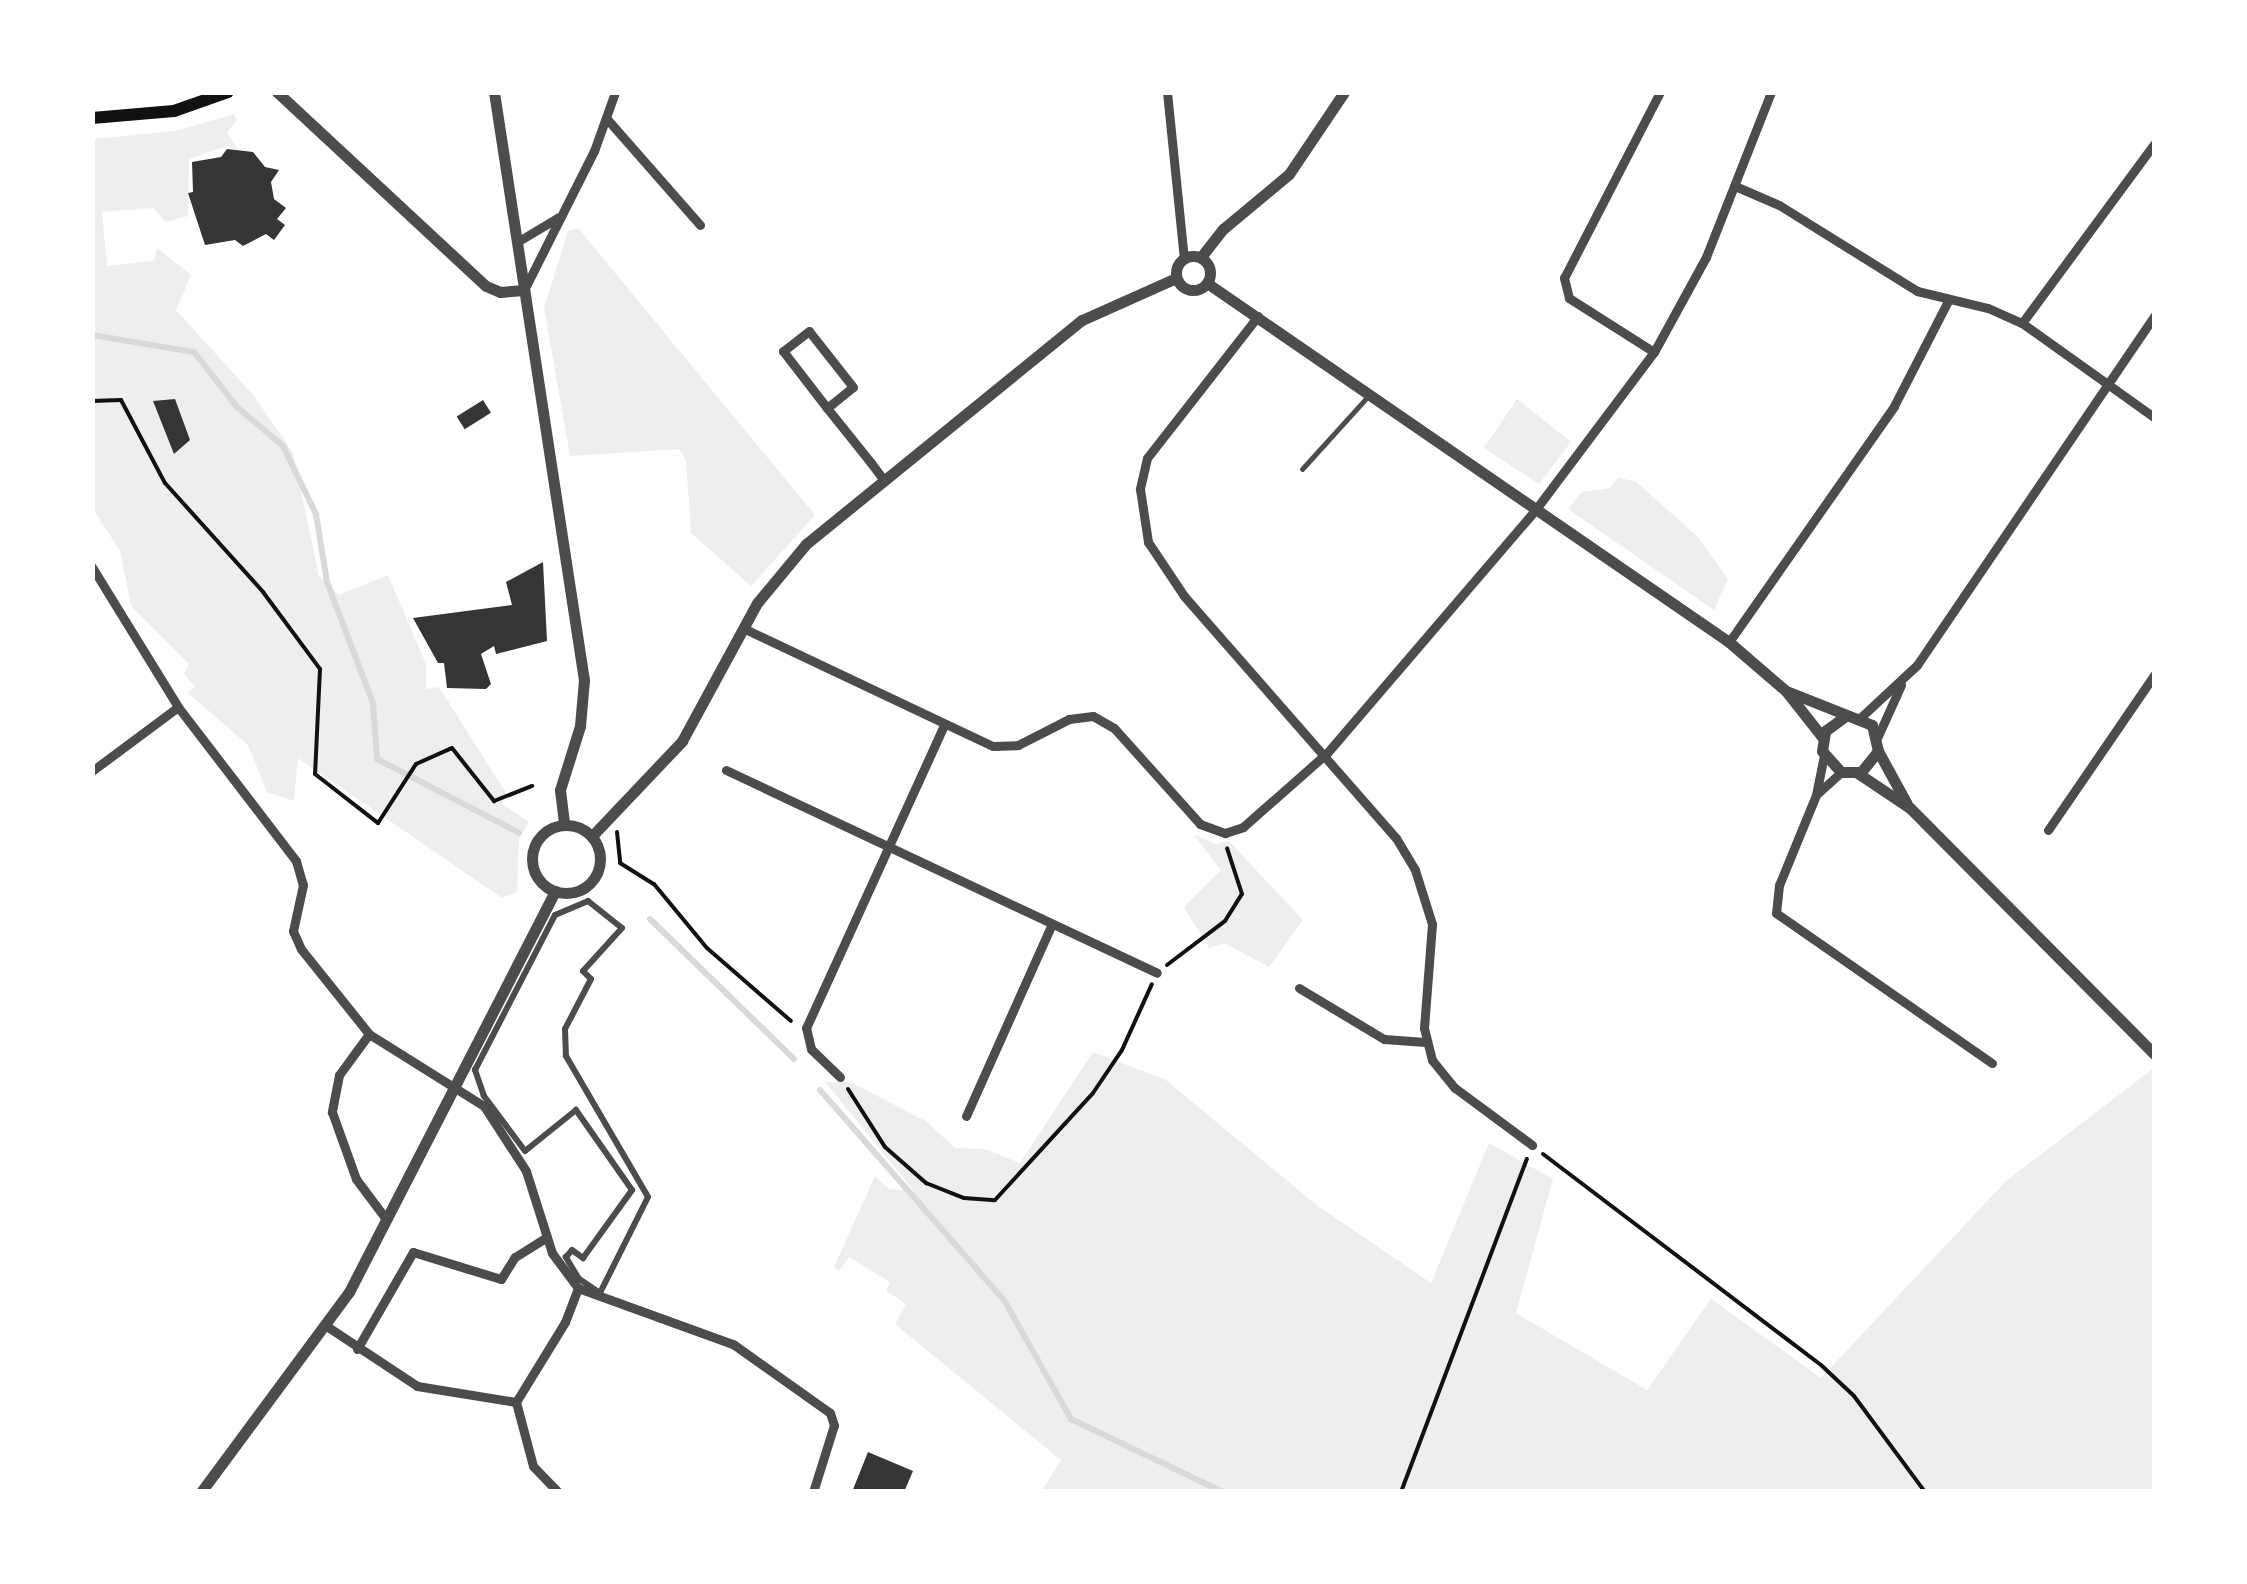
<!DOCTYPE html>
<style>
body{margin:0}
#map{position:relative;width:2247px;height:1584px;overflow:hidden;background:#fff;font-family:"PT Sans Narrow",sans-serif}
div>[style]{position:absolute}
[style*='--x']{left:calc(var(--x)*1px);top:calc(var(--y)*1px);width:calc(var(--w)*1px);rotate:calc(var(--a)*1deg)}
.green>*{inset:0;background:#eee}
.stream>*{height:6px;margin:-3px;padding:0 3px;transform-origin:3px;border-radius:3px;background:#d9d9d9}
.building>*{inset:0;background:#353535;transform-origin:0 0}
.path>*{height:4px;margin:-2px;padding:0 2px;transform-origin:2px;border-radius:2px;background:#111}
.service>*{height:5px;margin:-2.5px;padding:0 2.5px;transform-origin:2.5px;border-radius:2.5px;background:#4c4c4c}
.pedestrian>*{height:6px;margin:-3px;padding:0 3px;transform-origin:3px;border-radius:3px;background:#4c4c4c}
.minor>*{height:9px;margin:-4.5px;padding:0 4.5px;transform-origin:4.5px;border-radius:4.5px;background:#4c4c4c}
.tertiary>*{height:11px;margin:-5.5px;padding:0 5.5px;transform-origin:5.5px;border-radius:5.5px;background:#4c4c4c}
.tertiary>.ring{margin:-5.5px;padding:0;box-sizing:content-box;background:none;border:11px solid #4c4c4c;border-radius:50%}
.secondary>*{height:12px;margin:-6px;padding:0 6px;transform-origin:6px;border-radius:6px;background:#111}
span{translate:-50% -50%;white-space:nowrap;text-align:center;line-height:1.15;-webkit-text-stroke:10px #fff;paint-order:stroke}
.frame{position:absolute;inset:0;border:95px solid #fff;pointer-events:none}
</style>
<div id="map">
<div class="green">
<i style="clip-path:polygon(234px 114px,237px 119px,227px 133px,239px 150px,227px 146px,189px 159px,188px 216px,166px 222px,153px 208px,102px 212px,107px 266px,154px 261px,157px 248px,191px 275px,176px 310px,254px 396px,293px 453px,319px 576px,339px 595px,388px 575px,426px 664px,426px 689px,439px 687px,506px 793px,502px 804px,529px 822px,519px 839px,517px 892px,502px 898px,298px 758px,294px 801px,267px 792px,248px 745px,188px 693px,195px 687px,184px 674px,189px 664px,131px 606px,120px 551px,93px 509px,93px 139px,176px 131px)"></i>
<i style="clip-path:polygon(578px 228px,815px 515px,751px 586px,691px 533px,686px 460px,679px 449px,570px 456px,544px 308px,568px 231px)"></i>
<i style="clip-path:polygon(1517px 399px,1571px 442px,1539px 484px,1484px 448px)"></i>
<i style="clip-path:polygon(1618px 478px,1635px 481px,1698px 537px,1728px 579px,1714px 610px,1568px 509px,1582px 492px,1610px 488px)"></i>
<i style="clip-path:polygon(1193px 834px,1216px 844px,1229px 841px,1303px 920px,1269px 967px,1224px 943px,1209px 948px,1184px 907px,1221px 870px)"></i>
<i style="clip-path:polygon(1093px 1052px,1166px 1080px,1315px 1204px,1431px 1283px,1489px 1143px,1553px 1179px,1516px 1313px,1647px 1390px,1711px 1299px,1821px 1378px,2006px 1181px,2154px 1068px,2154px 1491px,1042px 1491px,1061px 1460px,895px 1324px,906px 1304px,886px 1291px,890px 1282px,849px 1257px,839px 1271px,834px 1267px,875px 1176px,889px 1189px,914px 1191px,825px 1082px,850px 1082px,926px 1121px,955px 1148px,985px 1149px,1020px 1163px)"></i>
</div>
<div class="stream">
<i style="--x:92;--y:335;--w:103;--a:9.5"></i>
<i style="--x:194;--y:352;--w:70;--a:52"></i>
<i style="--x:237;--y:407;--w:60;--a:40.3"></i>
<i style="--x:283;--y:446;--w:76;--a:64.1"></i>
<i style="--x:316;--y:514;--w:69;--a:80.8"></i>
<i style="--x:327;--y:582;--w:129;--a:69.2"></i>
<i style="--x:373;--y:703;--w:56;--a:85.9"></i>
<i style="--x:377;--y:759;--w:160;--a:27.5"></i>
<i style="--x:650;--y:919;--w:201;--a:44.2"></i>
<i style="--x:820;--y:1090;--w:279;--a:48.8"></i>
<i style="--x:1004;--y:1300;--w:137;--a:60.6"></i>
<i style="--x:1071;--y:1419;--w:169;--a:25.7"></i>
</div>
<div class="building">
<i style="clip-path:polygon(227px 149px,253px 152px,265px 167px,279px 170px,271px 182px,274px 199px,286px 208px,277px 219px,285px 225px,274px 240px,266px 234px,243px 246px,235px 240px,205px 245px,188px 193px,193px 192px,192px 162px,221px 157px)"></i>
<i style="clip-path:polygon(175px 399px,190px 440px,174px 454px,153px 401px)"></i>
<i style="left:483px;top:400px;width:15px;height:31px;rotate:58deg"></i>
<i style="clip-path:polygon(543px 562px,547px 641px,496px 654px,494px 646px,481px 654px,491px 684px,486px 689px,447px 688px,444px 663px,438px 663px,413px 618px,512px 605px,506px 582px)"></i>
<i style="clip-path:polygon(868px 1452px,913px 1471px,904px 1492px,852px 1492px)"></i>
</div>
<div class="path">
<i style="--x:92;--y:401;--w:29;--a:-2"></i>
<i style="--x:121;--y:400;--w:94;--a:62.1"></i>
<i style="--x:165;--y:483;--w:147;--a:48"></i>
<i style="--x:263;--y:592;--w:96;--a:53.5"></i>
<i style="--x:320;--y:669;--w:105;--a:92.7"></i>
<i style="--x:315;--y:774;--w:80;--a:37.9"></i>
<i style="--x:378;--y:823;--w:70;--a:-57.2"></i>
<i style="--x:416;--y:764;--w:39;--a:-24"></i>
<i style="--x:452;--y:748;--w:68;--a:51.6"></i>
<i style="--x:494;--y:801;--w:41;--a:-21.5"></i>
<i style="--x:617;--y:832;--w:31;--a:84"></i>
<i style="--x:620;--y:863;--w:40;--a:32"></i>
<i style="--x:654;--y:884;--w:83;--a:50.4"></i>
<i style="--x:707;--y:948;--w:111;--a:41"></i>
<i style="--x:1167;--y:965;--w:73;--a:-37.2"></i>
<i style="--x:1225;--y:921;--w:32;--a:-58"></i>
<i style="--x:1242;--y:894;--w:48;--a:-108.1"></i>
<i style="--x:848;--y:1089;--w:69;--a:57.5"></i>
<i style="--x:885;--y:1147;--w:55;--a:41.3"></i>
<i style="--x:926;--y:1183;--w:41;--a:21.5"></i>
<i style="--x:964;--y:1198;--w:31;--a:4"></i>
<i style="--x:995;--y:1200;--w:145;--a:-47.5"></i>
<i style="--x:1093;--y:1093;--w:52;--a:-56"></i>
<i style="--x:1122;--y:1050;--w:72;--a:-65.6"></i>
<i style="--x:1543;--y:1154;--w:349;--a:37.2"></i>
<i style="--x:1821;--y:1365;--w:45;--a:43.2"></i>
<i style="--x:1854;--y:1396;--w:119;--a:53.5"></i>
<i style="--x:1401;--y:1492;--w:356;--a:-69.3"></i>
</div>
<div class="service">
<i style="--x:1302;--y:469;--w:100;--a:-47.8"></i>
</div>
<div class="pedestrian">
<i style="--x:588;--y:901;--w:43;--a:38.5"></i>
<i style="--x:622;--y:928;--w:58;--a:132.2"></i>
<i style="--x:583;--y:971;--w:11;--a:45"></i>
<i style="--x:591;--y:979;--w:56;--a:117.5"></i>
<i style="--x:565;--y:1029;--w:27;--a:88"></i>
<i style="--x:566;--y:1056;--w:163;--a:59.8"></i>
<i style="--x:648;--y:1197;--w:107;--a:116.6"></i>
<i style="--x:600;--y:1293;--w:25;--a:-146"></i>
<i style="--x:579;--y:1279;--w:26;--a:-121"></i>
<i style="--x:566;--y:1257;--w:9;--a:-49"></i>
<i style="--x:572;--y:1250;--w:14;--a:36"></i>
<i style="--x:583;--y:1258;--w:84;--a:-54.2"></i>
<i style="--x:632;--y:1190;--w:98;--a:-125"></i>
<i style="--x:576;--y:1110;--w:65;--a:141.2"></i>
<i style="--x:525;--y:1151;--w:69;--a:-126.7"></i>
<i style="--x:484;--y:1096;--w:28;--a:-109"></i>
<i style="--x:475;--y:1070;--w:174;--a:-62.7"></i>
<i style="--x:555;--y:915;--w:36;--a:-23"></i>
</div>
<div class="minor">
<i style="--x:1167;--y:92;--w:167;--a:84.2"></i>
<i style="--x:607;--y:119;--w:141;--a:48.7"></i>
<i style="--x:1735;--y:186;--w:48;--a:23.4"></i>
<i style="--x:1779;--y:205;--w:163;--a:31.9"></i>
<i style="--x:1917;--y:291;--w:73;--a:13.5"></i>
<i style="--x:1988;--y:308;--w:37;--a:24"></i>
<i style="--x:2022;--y:323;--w:162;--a:35.5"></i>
<i style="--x:517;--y:242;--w:49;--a:-30.8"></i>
<i style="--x:524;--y:290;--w:156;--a:-63.3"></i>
<i style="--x:594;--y:151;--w:63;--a:-70.4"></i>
<i style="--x:1258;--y:316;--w:180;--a:128"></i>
<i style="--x:1147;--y:458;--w:32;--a:103"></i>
<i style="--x:1140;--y:489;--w:54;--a:81.4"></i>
<i style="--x:1148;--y:542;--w:65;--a:56.3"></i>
<i style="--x:1184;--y:596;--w:322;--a:48.8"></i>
<i style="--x:1396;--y:838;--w:37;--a:59"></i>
<i style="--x:1415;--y:870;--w:57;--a:72.5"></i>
<i style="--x:1432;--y:924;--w:104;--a:94.4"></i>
<i style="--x:1424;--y:1028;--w:33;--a:76"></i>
<i style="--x:1432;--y:1060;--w:36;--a:51"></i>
<i style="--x:1455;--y:1088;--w:96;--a:36.5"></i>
<i style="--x:2022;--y:323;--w:222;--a:-53.6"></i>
<i style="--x:1654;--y:352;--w:101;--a:-147.6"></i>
<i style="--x:1569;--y:298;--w:21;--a:-104"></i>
<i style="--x:1564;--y:278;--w:209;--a:-62.7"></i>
<i style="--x:827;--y:408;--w:33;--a:-39"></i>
<i style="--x:853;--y:387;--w:71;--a:-128.2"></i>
<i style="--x:809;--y:331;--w:33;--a:142"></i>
<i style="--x:783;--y:351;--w:72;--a:52.3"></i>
<i style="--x:827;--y:408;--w:70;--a:51.3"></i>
<i style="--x:871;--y:463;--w:21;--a:53"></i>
<i style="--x:92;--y:567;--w:164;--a:58.4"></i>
<i style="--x:178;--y:707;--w:194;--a:52.5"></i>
<i style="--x:296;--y:861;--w:25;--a:74"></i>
<i style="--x:303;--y:885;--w:47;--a:102.3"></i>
<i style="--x:293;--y:931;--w:20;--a:66"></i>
<i style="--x:301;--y:949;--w:109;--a:51.3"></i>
<i style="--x:369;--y:1034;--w:136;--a:32.1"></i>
<i style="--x:484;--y:1106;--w:77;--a:57.1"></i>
<i style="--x:526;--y:1171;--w:86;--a:72.4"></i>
<i style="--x:552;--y:1253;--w:44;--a:53.4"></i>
<i style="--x:578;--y:1288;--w:165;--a:19.9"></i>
<i style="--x:733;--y:1344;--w:119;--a:35.4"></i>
<i style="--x:830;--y:1413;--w:13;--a:72"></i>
<i style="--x:834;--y:1425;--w:70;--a:107.4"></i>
<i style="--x:743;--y:628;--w:276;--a:25.3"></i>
<i style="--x:993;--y:746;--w:25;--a:-2"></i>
<i style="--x:1018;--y:745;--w:57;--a:-27"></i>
<i style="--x:1069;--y:719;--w:24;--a:-7"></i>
<i style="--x:1093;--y:716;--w:24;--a:30"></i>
<i style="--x:1114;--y:728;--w:129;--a:48.1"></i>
<i style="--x:1200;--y:824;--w:27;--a:20"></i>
<i style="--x:1225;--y:833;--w:19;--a:-18"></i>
<i style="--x:1243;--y:827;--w:112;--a:-41.4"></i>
<i style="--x:1327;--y:753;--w:321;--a:-49.4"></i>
<i style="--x:1536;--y:509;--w:196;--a:-53.1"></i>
<i style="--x:1654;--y:352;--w:108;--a:-61.3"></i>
<i style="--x:1706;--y:257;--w:177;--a:-68.5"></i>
<i style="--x:1729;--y:642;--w:288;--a:-55"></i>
<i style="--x:1894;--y:406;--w:120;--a:-62.8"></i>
<i style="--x:1860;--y:718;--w:78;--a:-42.9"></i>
<i style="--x:1917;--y:665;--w:422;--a:-55.8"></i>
<i style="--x:1878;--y:736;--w:56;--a:-65.7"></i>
<i style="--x:1824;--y:755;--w:41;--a:101.3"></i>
<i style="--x:1816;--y:795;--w:97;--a:112.3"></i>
<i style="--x:1779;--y:885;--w:28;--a:96"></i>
<i style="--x:1776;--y:913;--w:263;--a:34.8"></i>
<i style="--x:726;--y:770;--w:476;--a:25.2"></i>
<i style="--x:92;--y:771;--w:107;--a:-36.7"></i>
<i style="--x:1818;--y:793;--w:31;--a:-42"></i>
<i style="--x:2048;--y:830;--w:188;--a:-55.6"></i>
<i style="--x:1299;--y:988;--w:99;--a:31"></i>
<i style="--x:1384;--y:1039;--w:41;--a:4.2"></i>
<i style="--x:369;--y:1034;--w:51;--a:126.2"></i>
<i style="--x:339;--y:1075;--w:38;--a:101"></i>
<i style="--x:332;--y:1112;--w:71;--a:70.3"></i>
<i style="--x:356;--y:1179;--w:50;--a:53.1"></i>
<i style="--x:840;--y:1077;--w:40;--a:-136"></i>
<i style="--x:811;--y:1049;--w:22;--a:-103"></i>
<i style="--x:806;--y:1028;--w:333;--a:-65.5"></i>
<i style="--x:966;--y:1116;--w:210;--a:-65.9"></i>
<i style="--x:328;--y:1327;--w:107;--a:33.5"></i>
<i style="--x:417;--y:1386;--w:100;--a:9.2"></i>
<i style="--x:357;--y:1349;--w:112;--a:-60"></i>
<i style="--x:413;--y:1252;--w:92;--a:17.1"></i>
<i style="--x:501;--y:1279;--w:26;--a:-58"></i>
<i style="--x:515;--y:1257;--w:36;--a:-32"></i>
<i style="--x:558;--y:1492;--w:36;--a:-134"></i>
<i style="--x:533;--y:1466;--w:66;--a:-104.9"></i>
<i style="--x:516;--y:1402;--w:94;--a:-58.5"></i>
<i style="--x:565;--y:1322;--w:36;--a:-69"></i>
</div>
<div class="tertiary">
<i style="--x:277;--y:92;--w:285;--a:42.9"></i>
<i style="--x:486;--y:286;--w:15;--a:23"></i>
<i style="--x:500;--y:292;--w:24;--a:-5"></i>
<i style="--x:494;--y:92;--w:595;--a:81.3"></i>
<i style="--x:584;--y:680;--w:46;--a:95"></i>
<i style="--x:580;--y:726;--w:67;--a:107.4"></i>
<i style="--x:560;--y:790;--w:35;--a:83"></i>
<i class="ring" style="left:1176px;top:256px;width:23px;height:23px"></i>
<i style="--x:1201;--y:257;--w:36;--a:-52"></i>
<i style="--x:1223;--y:229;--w:86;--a:-39.8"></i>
<i style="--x:1289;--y:174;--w:99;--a:-56.1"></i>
<i style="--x:1207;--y:283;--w:634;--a:34.52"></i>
<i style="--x:1729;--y:642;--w:75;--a:40.7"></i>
<i style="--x:1786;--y:691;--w:60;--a:51.8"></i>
<i style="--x:1789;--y:692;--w:89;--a:21.7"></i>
<i style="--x:1872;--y:725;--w:27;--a:77"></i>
<i style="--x:1878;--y:751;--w:27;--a:129"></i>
<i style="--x:1861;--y:772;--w:20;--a:180"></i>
<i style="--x:1841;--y:772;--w:28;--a:-132"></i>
<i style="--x:1822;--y:751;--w:20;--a:-81"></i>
<i style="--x:1825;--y:731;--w:24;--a:-36"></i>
<i style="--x:1878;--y:751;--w:60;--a:61.3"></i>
<i style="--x:1856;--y:772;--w:65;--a:33.7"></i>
<i style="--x:1910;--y:808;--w:346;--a:45.2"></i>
<i class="ring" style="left:532px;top:825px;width:57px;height:57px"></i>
<i style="--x:592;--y:836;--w:131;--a:-46.5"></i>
<i style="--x:682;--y:741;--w:157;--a:-61.5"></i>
<i style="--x:757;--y:603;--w:77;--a:-50.3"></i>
<i style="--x:806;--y:544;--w:355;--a:-39.1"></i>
<i style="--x:1082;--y:320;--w:103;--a:-24.1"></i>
<i style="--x:201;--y:1492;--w:249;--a:-53.5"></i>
<i style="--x:349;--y:1292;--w:451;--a:-62.8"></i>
</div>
<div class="secondary">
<i style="--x:92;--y:118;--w:82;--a:-4.9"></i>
<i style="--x:174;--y:111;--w:57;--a:-19.4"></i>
</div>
<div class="frame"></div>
</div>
